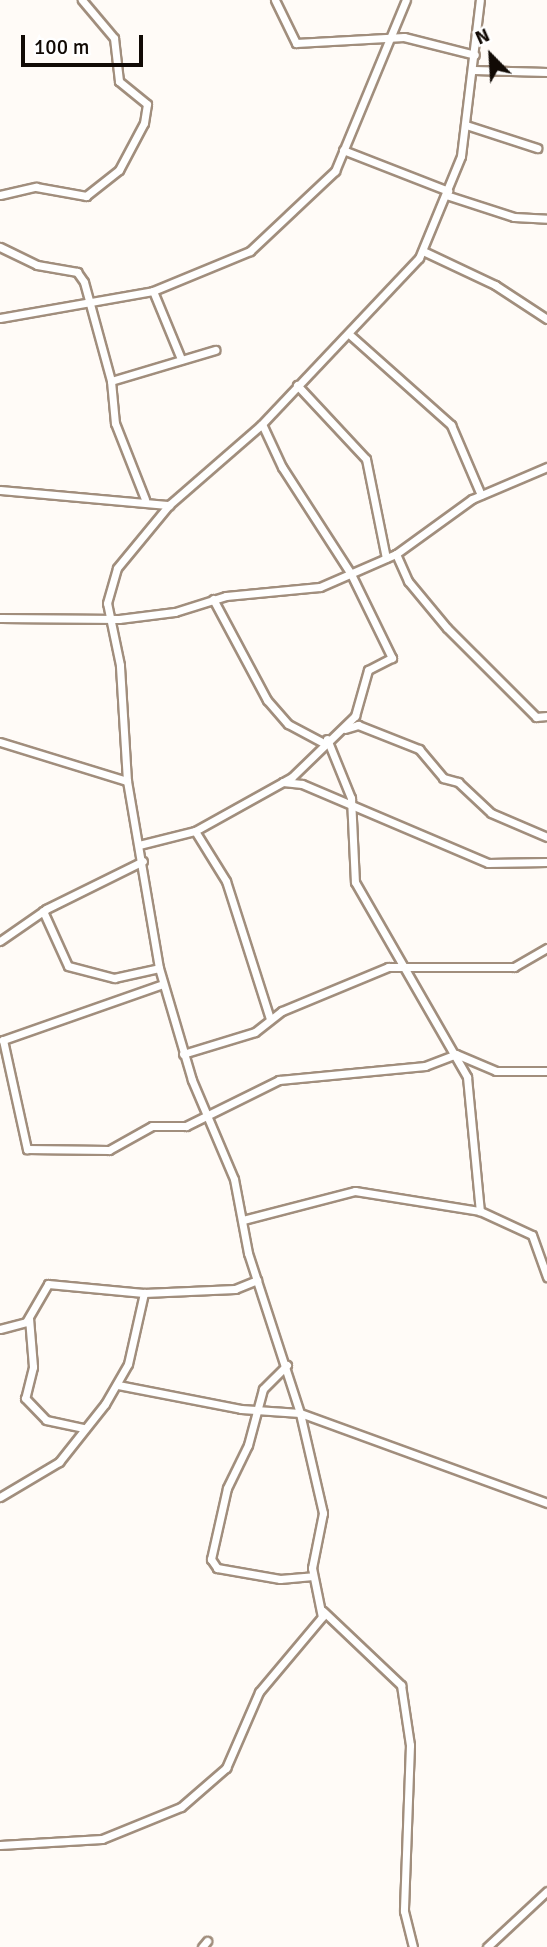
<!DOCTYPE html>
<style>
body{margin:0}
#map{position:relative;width:547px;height:1947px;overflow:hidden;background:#fffbf7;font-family:Signika,sans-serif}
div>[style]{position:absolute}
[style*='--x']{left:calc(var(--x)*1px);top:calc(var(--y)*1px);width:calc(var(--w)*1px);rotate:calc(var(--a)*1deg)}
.roads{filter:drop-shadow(2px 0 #a18e7d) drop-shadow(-2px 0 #a18e7d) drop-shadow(0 2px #a18e7d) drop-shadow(0 -2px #a18e7d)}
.street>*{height:7px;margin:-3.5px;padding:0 3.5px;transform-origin:3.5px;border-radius:3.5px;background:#fff}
span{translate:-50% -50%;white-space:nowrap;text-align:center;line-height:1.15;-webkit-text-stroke:7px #fff;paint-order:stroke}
.north{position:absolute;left:456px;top:21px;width:70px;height:70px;-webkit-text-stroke:5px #fff;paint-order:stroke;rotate:336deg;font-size:19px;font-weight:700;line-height:28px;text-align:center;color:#110a05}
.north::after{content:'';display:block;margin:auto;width:24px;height:32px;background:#110a05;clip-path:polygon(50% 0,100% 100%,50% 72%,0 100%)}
.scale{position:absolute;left:21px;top:35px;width:122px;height:32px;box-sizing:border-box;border:4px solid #110a05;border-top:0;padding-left:9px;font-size:21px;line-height:24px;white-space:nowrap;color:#110a05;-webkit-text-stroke:5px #fff;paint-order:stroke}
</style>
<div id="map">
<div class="roads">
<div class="street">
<i style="--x:275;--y:0;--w:48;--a:64"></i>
<i style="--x:296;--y:43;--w:108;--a:-3.2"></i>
<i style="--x:404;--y:37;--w:73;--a:14.2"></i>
<i style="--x:474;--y:70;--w:73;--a:1.6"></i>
<i style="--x:466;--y:125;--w:75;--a:17.9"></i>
<i style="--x:343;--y:150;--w:113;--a:21.3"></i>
<i style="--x:0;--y:195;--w:37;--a:-13"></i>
<i style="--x:36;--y:187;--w:51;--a:10.2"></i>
<i style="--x:86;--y:196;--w:42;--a:-38.2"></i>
<i style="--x:119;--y:170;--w:53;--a:-62"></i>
<i style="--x:144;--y:123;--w:19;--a:-81"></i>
<i style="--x:147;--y:104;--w:36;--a:-141"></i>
<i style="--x:119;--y:81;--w:43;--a:-96.6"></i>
<i style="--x:114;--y:38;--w:50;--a:-130.1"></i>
<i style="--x:446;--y:195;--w:71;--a:17.9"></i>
<i style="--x:514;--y:217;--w:33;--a:3"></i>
<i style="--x:0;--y:247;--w:41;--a:25.9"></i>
<i style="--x:37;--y:265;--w:41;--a:9.9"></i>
<i style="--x:77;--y:272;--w:12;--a:55"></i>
<i style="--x:84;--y:282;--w:103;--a:74.7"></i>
<i style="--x:111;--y:381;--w:42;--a:84.6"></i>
<i style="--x:115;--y:423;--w:82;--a:68.5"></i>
<i style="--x:423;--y:251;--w:80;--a:25.3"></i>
<i style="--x:495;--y:285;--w:62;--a:33.2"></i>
<i style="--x:153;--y:291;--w:74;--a:67.6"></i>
<i style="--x:0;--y:318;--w:155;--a:-10"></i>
<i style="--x:153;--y:291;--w:105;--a:-22.4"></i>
<i style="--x:250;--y:251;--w:117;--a:-43.3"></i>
<i style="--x:335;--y:171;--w:185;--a:-67.5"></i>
<i style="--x:349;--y:334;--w:137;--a:41.7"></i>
<i style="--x:451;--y:425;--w:76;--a:66.8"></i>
<i style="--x:111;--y:381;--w:109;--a:-16.6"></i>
<i style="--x:297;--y:385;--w:101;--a:47"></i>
<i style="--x:366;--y:459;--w:101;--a:78.6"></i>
<i style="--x:0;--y:490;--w:170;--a:5.1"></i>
<i style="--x:396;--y:554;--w:30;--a:66"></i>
<i style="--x:408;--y:581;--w:61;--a:50.3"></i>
<i style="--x:447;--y:628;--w:126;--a:45"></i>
<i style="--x:536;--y:717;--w:11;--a:-5"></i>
<i style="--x:213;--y:599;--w:115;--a:61.9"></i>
<i style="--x:267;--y:700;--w:32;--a:49"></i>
<i style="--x:288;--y:724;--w:38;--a:28"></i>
<i style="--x:0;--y:618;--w:119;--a:0.5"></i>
<i style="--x:119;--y:619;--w:56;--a:-7.1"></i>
<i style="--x:175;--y:612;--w:53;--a:-17.4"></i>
<i style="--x:226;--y:596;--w:94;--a:-5.5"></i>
<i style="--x:320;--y:587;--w:83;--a:-23.5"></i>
<i style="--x:396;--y:554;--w:94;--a:-35.9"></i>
<i style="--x:472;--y:499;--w:82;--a:-23.1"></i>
<i style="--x:345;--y:729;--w:14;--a:-17"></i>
<i style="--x:358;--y:725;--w:66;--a:21.5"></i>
<i style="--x:419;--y:749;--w:38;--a:50"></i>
<i style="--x:443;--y:778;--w:16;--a:15"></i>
<i style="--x:458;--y:782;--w:45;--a:43.2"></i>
<i style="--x:491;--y:813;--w:61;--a:23.2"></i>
<i style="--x:327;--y:739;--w:64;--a:67.9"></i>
<i style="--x:351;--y:798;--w:84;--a:87.3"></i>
<i style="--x:355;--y:882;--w:225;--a:60.1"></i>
<i style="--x:467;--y:1077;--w:135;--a:84.5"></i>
<i style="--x:480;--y:1211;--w:57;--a:24.8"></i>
<i style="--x:532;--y:1235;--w:45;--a:70.3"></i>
<i style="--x:0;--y:742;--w:133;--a:17.1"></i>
<i style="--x:283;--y:782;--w:19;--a:6"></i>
<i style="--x:302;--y:784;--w:202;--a:23"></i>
<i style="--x:488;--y:863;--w:59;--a:-1"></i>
<i style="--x:195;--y:831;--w:59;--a:58.2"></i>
<i style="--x:226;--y:881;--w:145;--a:72.3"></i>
<i style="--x:139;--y:845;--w:58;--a:-14"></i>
<i style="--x:195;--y:831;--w:111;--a:-29.1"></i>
<i style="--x:292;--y:777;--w:88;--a:-44.1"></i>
<i style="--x:355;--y:716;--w:48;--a:-74.2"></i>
<i style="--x:368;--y:670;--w:27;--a:-27"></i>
<i style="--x:392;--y:658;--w:93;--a:-116"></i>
<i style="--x:351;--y:574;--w:127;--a:-122.8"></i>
<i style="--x:282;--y:467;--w:47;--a:-114.9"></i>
<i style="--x:43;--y:911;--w:60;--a:65.6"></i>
<i style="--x:68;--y:966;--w:48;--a:14.6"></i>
<i style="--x:114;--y:978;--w:46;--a:-12.5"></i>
<i style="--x:0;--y:941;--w:56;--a:-34.8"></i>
<i style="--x:46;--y:909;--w:108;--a:-26.3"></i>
<i style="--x:163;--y:984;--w:170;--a:160.7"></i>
<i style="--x:3;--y:1040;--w:112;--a:77.6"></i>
<i style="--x:27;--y:1149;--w:82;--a:0.7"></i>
<i style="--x:109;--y:1150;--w:49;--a:-29.2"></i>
<i style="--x:152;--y:1126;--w:34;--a:0"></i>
<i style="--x:186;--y:1126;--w:104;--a:-26.3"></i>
<i style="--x:279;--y:1080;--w:147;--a:-5.5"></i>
<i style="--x:425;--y:1066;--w:33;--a:-21"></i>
<i style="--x:456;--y:1054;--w:43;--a:23"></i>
<i style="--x:496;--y:1071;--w:51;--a:0"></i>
<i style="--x:183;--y:1054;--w:75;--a:-17"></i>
<i style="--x:255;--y:1032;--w:34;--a:-38"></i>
<i style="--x:282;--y:1011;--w:115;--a:-22.5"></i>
<i style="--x:388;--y:967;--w:126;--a:0"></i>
<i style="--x:514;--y:967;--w:38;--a:-30"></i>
<i style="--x:243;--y:1220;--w:116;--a:-14.5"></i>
<i style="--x:355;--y:1191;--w:127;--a:9.1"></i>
<i style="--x:29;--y:1318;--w:49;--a:85.3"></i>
<i style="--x:33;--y:1367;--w:32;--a:104"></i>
<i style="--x:25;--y:1398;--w:30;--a:46"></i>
<i style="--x:46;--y:1420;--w:40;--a:12"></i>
<i style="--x:0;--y:1329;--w:27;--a:-15"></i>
<i style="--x:26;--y:1322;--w:44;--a:-59.9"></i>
<i style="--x:48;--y:1284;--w:96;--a:5.4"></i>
<i style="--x:287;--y:1365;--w:34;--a:135"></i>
<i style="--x:263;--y:1389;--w:58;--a:105"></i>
<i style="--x:248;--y:1445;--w:48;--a:116"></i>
<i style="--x:227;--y:1488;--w:73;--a:102.7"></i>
<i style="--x:211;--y:1559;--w:11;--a:56"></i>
<i style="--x:217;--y:1568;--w:64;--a:9.9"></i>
<i style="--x:280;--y:1579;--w:33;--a:-5"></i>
<i style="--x:118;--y:1385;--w:125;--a:11"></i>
<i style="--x:241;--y:1409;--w:59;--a:3.9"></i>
<i style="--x:300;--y:1413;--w:263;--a:20"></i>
<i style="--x:0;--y:1497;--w:69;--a:-30.7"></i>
<i style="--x:59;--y:1462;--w:74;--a:-51.6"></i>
<i style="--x:105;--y:1404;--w:46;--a:-60.1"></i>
<i style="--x:128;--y:1364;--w:73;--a:-77.3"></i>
<i style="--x:144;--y:1293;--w:91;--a:-2.5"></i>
<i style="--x:235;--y:1289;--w:24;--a:-22"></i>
<i style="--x:323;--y:1611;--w:108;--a:43.5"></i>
<i style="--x:401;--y:1685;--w:61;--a:81.5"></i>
<i style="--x:410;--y:1745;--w:166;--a:92.1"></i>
<i style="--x:404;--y:1911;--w:37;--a:76"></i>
<i style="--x:0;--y:1845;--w:102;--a:-3.4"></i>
<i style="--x:102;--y:1839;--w:85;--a:-22.1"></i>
<i style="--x:181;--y:1807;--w:60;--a:-40.9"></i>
<i style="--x:226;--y:1768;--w:83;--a:-66.5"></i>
<i style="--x:259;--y:1692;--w:98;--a:-50"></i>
<i style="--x:322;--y:1617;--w:50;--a:-101.5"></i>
<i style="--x:312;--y:1568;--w:56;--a:-78.7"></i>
<i style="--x:323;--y:1513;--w:103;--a:-103"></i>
<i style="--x:300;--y:1413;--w:168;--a:-108"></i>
<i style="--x:248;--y:1253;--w:75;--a:-100.7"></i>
<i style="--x:234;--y:1179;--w:108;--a:-113"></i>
<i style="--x:192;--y:1080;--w:117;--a:-106.4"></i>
<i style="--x:159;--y:968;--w:190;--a:-99.7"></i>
<i style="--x:127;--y:781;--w:116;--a:-93.5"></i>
<i style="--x:120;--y:665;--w:63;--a:-101.8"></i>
<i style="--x:107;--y:603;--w:36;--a:-74"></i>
<i style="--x:117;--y:568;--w:82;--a:-50.5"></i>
<i style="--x:169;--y:505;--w:121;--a:-41"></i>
<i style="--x:260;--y:426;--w:231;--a:-46.6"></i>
<i style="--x:419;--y:258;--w:110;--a:-67.6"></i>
<i style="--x:461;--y:156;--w:157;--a:-83.1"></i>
<i style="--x:202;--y:1947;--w:8;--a:-50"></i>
<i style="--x:487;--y:1947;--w:82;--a:-43"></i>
</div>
</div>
<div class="north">N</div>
<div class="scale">100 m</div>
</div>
